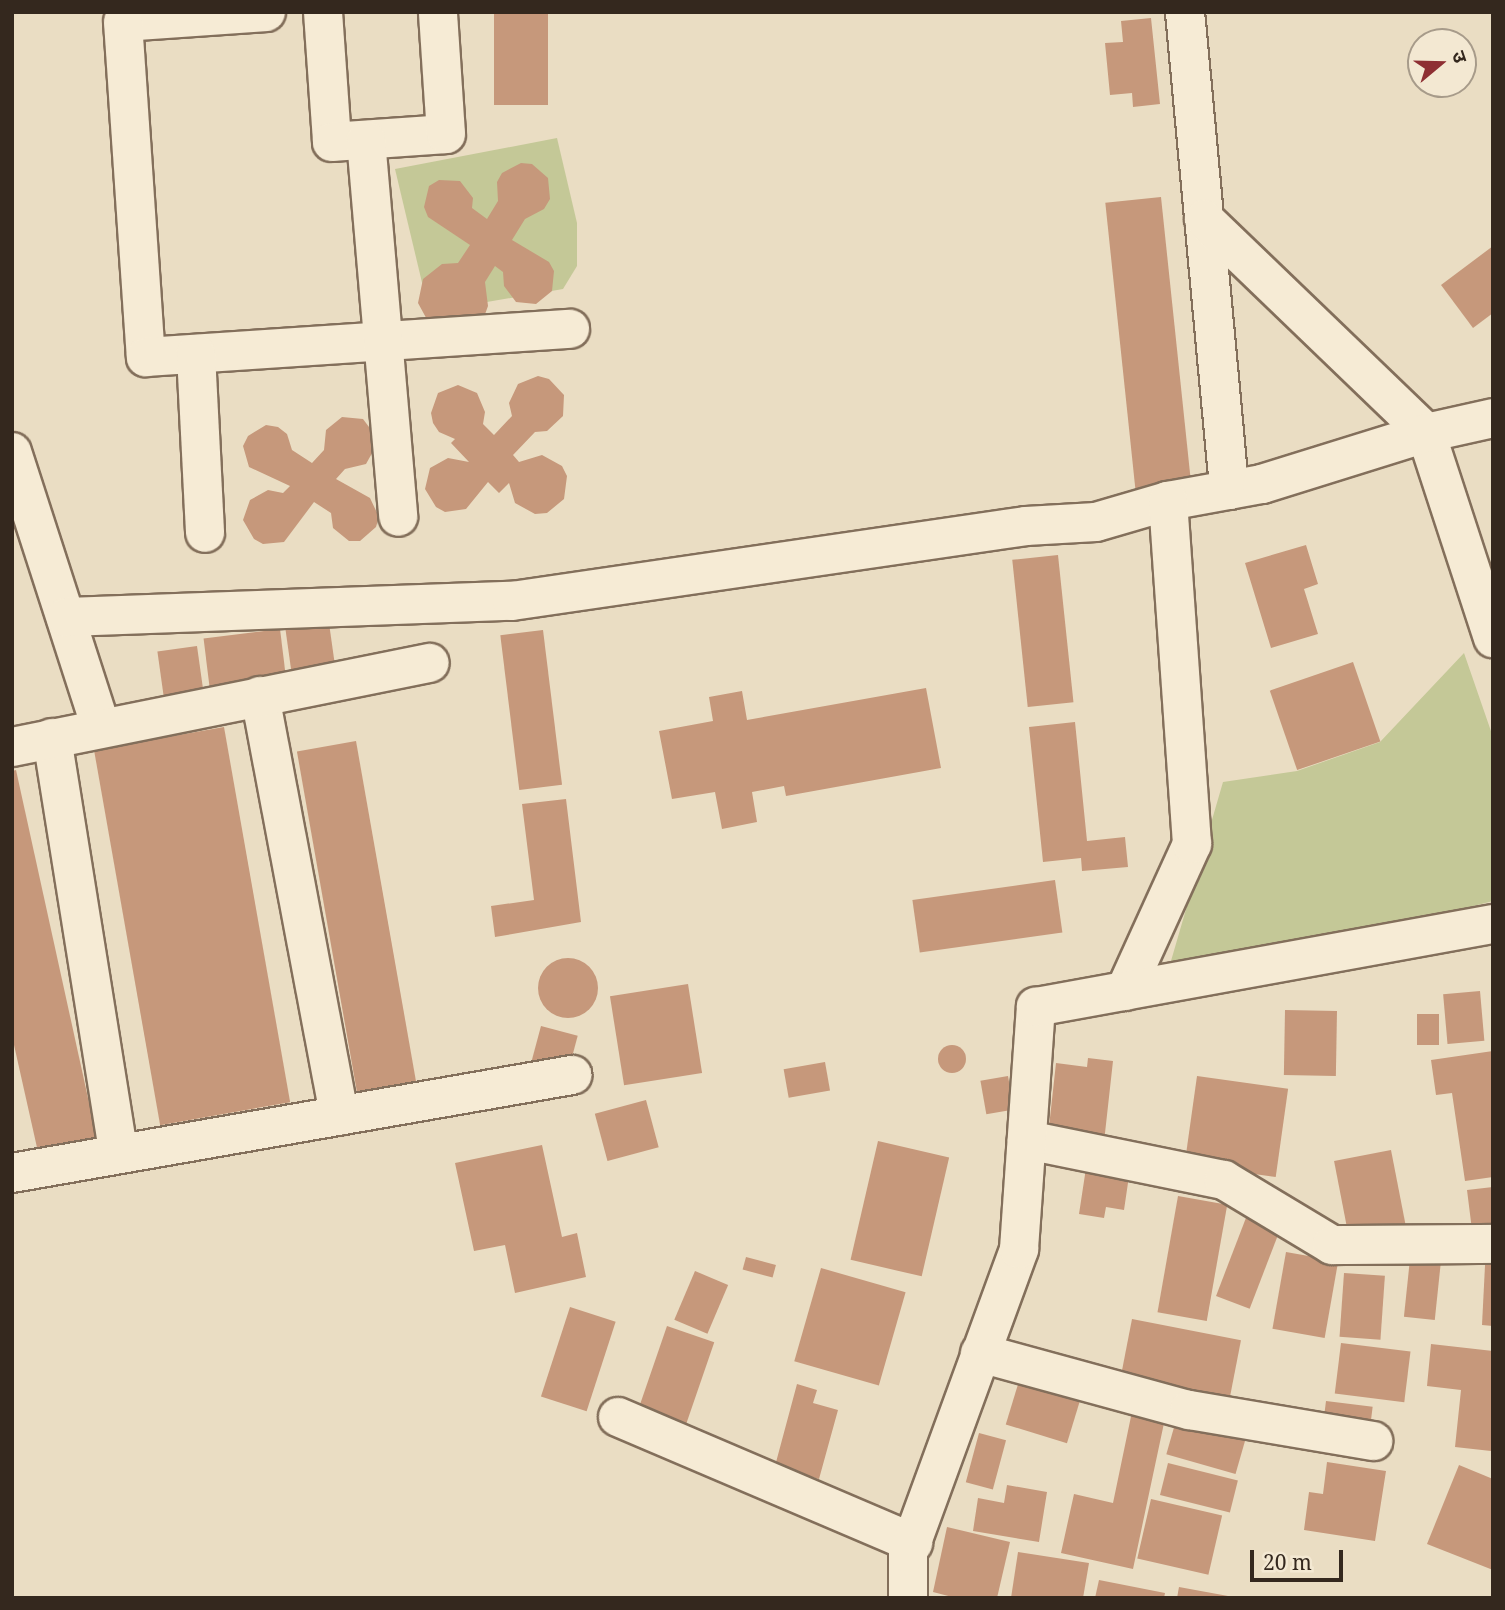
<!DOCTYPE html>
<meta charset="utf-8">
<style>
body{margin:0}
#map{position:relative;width:1505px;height:1610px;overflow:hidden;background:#eaddc3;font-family:"Noto Serif","Noto Sans Devanagari",serif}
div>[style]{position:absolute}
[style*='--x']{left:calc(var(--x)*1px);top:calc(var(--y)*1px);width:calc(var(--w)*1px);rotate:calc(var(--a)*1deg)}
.green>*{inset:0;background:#c4c897}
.building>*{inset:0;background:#c6987b;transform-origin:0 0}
.round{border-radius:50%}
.roads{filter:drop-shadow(2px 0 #836f5b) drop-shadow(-2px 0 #836f5b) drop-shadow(0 2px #836f5b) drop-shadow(0 -2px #836f5b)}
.minor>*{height:38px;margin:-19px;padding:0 19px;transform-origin:19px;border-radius:19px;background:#f6ebd5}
span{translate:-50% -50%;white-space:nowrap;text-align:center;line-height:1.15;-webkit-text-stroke:6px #f3e8d2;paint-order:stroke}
.frame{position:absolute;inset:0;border:14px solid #34281e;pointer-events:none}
.north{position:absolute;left:1407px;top:28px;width:70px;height:70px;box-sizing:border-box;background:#f3e8d2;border:2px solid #a79b8a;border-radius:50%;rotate:71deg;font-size:19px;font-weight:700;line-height:28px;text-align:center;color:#34281e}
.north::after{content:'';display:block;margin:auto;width:24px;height:32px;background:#8e2f33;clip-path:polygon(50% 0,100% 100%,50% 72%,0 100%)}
.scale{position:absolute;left:1250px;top:1550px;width:93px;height:32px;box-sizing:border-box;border:4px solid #34281e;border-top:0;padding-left:9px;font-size:21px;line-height:24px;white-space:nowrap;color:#34281e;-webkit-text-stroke:5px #f3e8d2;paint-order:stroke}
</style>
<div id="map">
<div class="green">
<i style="clip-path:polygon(557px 138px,577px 223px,577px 266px,563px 289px,429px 312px,395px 169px)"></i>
<i style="clip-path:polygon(1464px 653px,1493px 737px,1493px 901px,1164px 985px,1223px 782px,1297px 771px,1380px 742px)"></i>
</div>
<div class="building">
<i style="left:494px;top:12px;width:54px;height:93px"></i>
<i style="clip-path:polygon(1151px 18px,1160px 104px,1133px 107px,1132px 93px,1110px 95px,1105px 43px,1123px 42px,1121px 21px)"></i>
<i style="clip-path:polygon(521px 163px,532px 164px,548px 178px,550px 199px,544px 209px,525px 219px,512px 240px,549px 262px,554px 271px,552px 291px,536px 304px,516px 302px,504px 286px,503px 272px,495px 266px,485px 282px,488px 306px,484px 317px,430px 325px,418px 303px,423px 279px,442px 264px,458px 263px,470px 245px,428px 217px,424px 207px,429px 186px,439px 180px,460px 181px,473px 198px,472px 208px,487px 219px,498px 201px,497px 182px,502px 173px)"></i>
<i style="left:1161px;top:197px;width:288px;height:56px;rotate:84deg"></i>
<i style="clip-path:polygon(1493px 246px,1493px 313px,1473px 328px,1441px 285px)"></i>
<i style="clip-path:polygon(538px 376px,549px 379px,564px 395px,563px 416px,547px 431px,535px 432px,513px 455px,519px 462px,542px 455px,562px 466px,567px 476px,564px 499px,547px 513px,535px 514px,515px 503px,509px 483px,499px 493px,488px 482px,466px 509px,445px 512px,436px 507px,425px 489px,430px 468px,448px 458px,469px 462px,451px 443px,455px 439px,439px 432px,433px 423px,431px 413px,438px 393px,458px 385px,477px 393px,485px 412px,483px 424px,494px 435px,512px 416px,509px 403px,518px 384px)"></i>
<i style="clip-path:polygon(342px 417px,363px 419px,375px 435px,376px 446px,366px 464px,345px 469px,336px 479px,370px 498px,379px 517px,376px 527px,360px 541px,349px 541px,333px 528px,331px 513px,314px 502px,284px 542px,263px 544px,254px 539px,243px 520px,250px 500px,268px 490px,283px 493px,290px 486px,249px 467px,243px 446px,248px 436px,266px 425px,278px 427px,287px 434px,292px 450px,312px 463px,324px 450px,326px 430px)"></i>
<i style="clip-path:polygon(1306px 545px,1318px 584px,1304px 589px,1318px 634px,1271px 648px,1245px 563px)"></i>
<i style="left:1058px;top:555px;width:148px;height:46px;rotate:84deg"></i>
<i style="left:329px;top:623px;width:44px;height:44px;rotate:82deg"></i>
<i style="left:280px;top:629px;width:49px;height:77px;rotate:83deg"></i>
<i style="left:543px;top:630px;width:156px;height:43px;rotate:83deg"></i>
<i style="left:197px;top:646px;width:49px;height:40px;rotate:82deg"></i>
<i style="left:1353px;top:662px;width:84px;height:88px;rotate:71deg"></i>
<i style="clip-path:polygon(926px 688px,941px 768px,786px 796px,784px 786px,752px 792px,757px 822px,722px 829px,715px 792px,672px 799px,659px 731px,713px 721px,709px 697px,742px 691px,747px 720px)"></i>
<i style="clip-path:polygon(1075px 722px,1087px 841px,1125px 837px,1128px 867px,1082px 871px,1081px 858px,1043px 862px,1029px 727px)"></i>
<i style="left:224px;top:727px;width:381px;height:132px;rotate:80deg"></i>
<i style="left:356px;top:741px;width:350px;height:60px;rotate:80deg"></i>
<i style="clip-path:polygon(16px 770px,97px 1139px,38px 1152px,12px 1036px,12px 771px)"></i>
<i style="clip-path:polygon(566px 799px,581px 922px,495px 937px,491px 906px,534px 900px,522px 804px)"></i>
<i style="left:1055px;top:880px;width:53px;height:144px;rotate:82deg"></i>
<i class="round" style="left:538px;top:958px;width:60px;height:60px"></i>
<i style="left:688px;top:984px;width:90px;height:79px;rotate:81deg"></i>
<i style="left:1480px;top:991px;width:50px;height:37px;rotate:85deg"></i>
<i style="left:1285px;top:1010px;width:52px;height:65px;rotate:1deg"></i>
<i style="left:1439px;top:1014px;width:31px;height:22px;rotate:90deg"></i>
<i style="left:541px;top:1026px;width:38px;height:39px;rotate:15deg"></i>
<i class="round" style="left:938px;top:1045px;width:28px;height:28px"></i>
<i style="clip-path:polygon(1493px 1051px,1493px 1177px,1465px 1181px,1452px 1093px,1436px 1095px,1431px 1060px)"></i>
<i style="clip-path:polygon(1088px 1058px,1113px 1061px,1104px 1142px,1048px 1136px,1056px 1063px,1087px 1067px)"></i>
<i style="left:825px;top:1062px;width:29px;height:42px;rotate:80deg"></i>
<i style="left:1008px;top:1076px;width:34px;height:28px;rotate:80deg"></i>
<i style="left:1197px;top:1076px;width:92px;height:89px;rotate:8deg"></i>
<i style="left:646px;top:1100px;width:49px;height:53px;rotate:75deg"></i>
<i style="left:878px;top:1141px;width:73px;height:122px;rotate:13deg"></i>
<i style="clip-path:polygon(542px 1145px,562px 1237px,577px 1233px,586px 1277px,515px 1293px,505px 1245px,474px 1251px,455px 1163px)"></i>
<i style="left:1391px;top:1150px;width:77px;height:58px;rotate:79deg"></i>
<i style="clip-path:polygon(1086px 1168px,1129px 1176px,1124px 1210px,1106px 1207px,1104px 1218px,1079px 1214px)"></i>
<i style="clip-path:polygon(1493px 1187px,1493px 1236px,1473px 1238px,1467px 1190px)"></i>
<i style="left:1178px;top:1196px;width:50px;height:118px;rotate:10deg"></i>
<i style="left:1249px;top:1210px;width:36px;height:92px;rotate:21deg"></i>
<i style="clip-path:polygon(1486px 1246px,1493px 1246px,1493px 1326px,1482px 1325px)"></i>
<i style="left:1286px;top:1252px;width:53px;height:78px;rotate:10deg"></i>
<i style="left:746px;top:1257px;width:31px;height:13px;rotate:15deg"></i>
<i style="left:1410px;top:1259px;width:31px;height:58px;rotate:6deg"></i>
<i style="left:821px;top:1268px;width:88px;height:97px;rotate:16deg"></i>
<i style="left:695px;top:1271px;width:36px;height:53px;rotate:23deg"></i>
<i style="left:1344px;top:1273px;width:41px;height:64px;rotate:4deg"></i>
<i style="left:570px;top:1307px;width:48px;height:94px;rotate:18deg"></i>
<i style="left:1132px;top:1319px;width:111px;height:71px;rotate:11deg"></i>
<i style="left:667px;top:1326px;width:50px;height:94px;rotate:19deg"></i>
<i style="left:1341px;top:1343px;width:70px;height:51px;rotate:7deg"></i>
<i style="clip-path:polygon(1431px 1344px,1493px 1351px,1491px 1451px,1455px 1447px,1461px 1390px,1427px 1386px)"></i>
<i style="left:1023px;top:1368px;width:64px;height:59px;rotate:17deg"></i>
<i style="clip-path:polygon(797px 1384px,817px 1390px,813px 1403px,838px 1410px,819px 1479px,775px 1466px)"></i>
<i style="left:1326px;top:1401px;width:47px;height:31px;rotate:7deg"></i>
<i style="clip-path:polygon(1134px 1402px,1167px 1409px,1133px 1569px,1061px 1553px,1074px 1494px,1113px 1503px)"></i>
<i style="left:1179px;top:1410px;width:72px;height:46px;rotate:16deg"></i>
<i style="left:979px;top:1433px;width:28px;height:51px;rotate:15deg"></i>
<i style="clip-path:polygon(1327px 1462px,1386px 1471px,1375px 1541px,1304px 1530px,1309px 1492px,1323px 1494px)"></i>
<i style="left:1168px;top:1463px;width:72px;height:33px;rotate:14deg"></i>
<i style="clip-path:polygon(1459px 1465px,1493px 1479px,1493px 1570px,1427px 1544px)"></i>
<i style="clip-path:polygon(1007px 1485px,1047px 1492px,1039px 1542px,973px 1531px,978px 1498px,1004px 1503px)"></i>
<i style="left:1151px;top:1499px;width:73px;height:61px;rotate:13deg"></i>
<i style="clip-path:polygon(947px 1527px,1010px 1542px,997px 1598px,956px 1598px,933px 1592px)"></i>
<i style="clip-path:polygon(1018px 1552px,1089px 1563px,1083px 1598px,1011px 1598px)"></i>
<i style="clip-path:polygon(1099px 1580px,1165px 1593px,1164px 1598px,1095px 1598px)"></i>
<i style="clip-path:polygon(1179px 1587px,1228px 1596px,1228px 1598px,1177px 1598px)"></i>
</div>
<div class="roads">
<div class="minor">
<i style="--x:266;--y:12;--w:143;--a:176"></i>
<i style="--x:123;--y:22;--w:336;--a:86.1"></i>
<i style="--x:146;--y:357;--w:425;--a:-3.8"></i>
<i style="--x:323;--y:12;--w:130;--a:86"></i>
<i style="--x:332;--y:142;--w:114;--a:-4"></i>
<i style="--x:446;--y:134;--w:122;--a:-93.8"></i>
<i style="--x:1185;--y:12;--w:480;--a:84.7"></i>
<i style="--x:366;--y:140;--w:378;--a:85.1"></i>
<i style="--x:1204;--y:219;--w:308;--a:43.9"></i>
<i style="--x:1426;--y:433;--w:216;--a:71.9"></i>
<i style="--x:196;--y:354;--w:179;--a:87.1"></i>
<i style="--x:12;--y:452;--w:289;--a:72.1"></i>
<i style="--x:66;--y:617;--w:446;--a:-2.1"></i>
<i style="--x:512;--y:601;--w:519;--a:-8.3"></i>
<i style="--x:1026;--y:526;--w:70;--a:-3.3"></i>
<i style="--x:1096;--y:522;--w:75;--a:-16.3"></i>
<i style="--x:1168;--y:501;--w:96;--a:-10.3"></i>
<i style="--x:1262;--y:484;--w:172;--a:-17.3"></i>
<i style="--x:1426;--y:433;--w:69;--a:-12.6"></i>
<i style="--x:260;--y:696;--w:427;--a:79.3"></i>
<i style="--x:52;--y:738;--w:421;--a:80.9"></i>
<i style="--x:12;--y:747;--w:426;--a:-11.4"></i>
<i style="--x:1125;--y:991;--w:162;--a:-65.5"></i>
<i style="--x:1192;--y:844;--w:344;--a:-94"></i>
<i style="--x:1027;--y:1140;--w:201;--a:11.5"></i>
<i style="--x:1224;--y:1180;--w:126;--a:31"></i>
<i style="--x:1332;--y:1245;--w:161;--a:-0.4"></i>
<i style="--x:12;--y:1173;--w:569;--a:-9.93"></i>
<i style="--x:980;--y:1353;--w:217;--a:15.3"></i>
<i style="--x:1189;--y:1410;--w:187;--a:9.6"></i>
<i style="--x:618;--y:1417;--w:321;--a:23.1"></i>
<i style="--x:908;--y:1598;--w:45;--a:-90"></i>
<i style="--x:908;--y:1553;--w:324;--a:-69.9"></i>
<i style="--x:1019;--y:1249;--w:243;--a:-86"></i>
<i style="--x:1036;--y:1007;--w:464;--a:-10.3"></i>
</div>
</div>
<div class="frame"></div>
<div class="north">उ</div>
<div class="scale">20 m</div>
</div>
